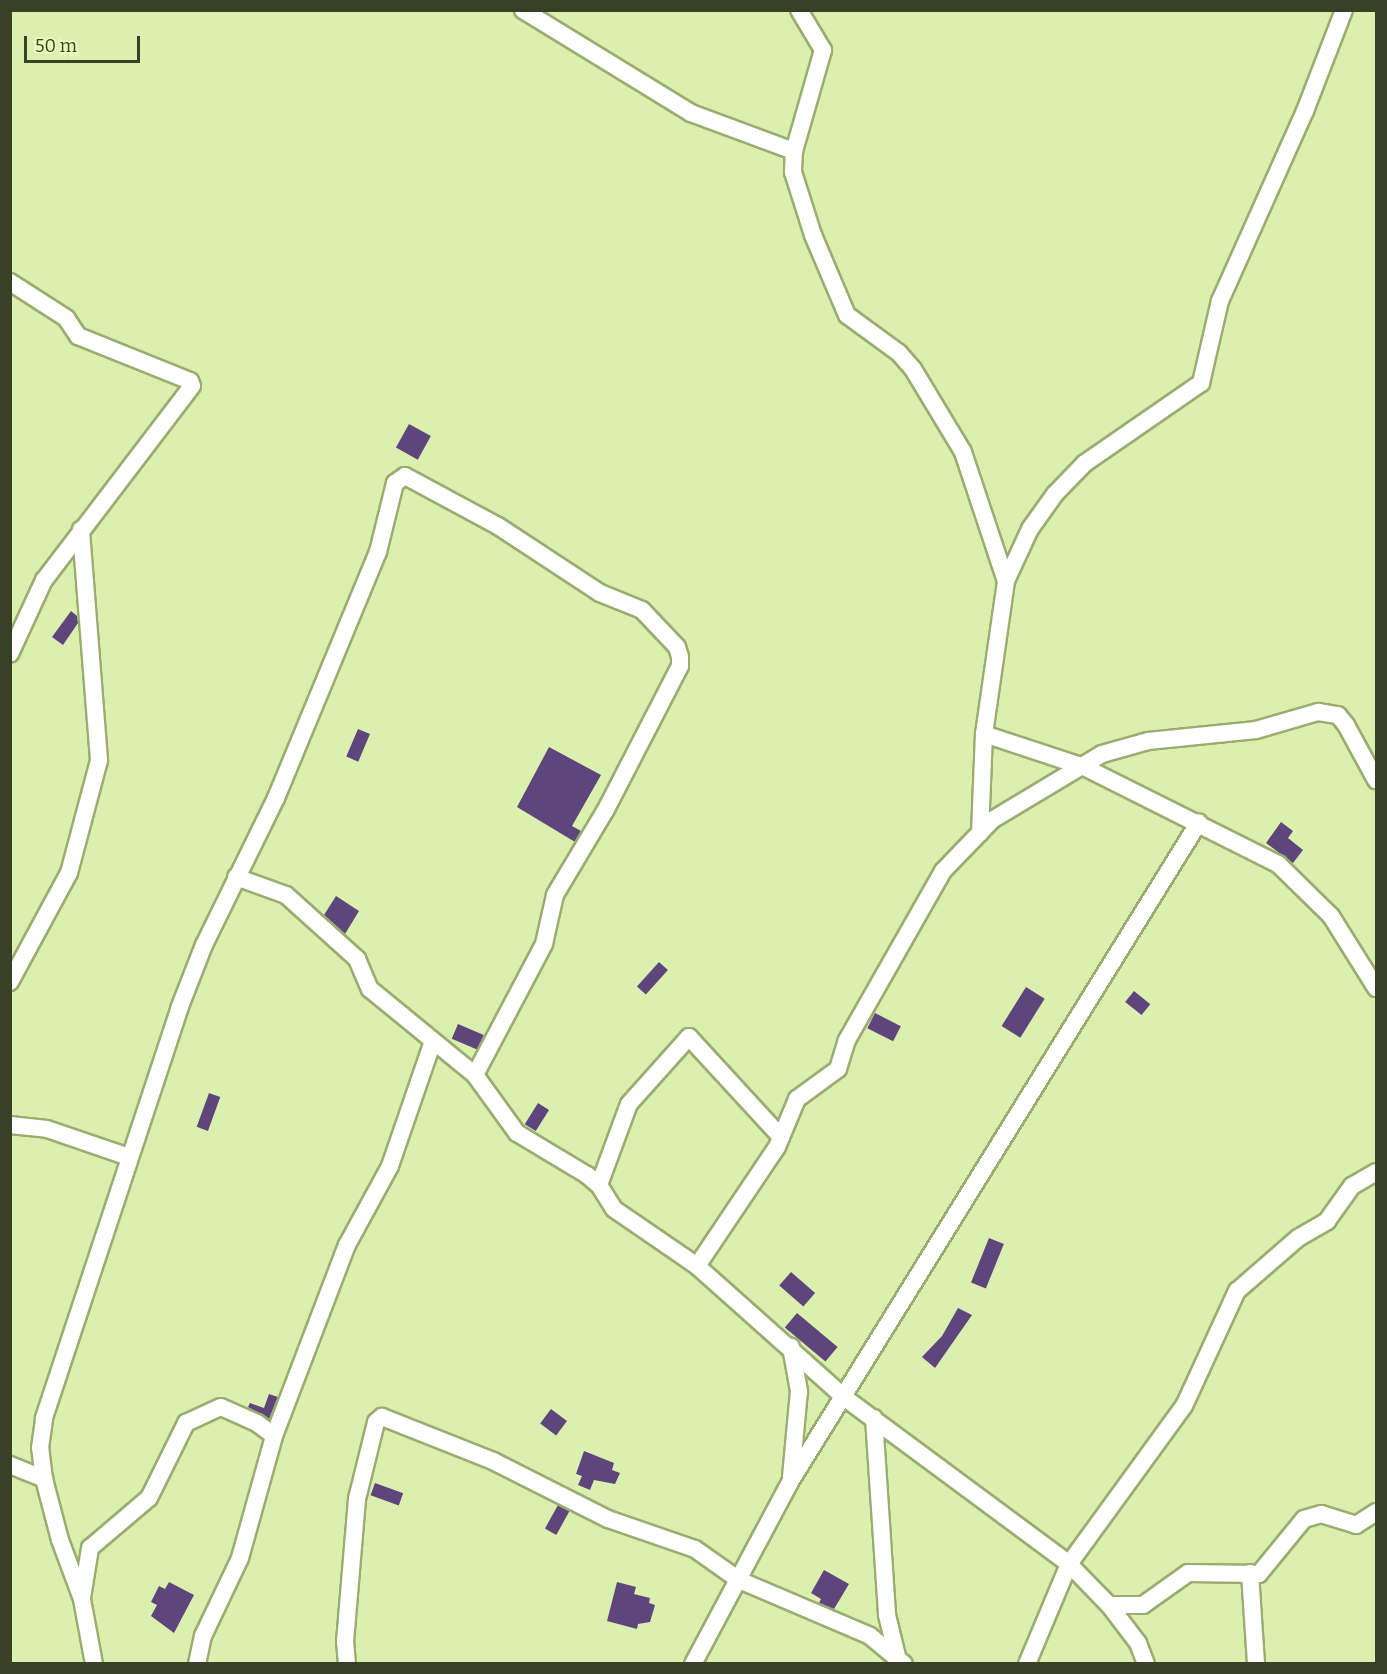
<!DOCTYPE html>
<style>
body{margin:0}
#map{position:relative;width:1387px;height:1674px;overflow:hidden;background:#dbf0af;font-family:Bitter,serif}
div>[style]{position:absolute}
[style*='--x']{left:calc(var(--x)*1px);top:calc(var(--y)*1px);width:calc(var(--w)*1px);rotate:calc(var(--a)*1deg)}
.building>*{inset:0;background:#5e467d;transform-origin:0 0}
.roads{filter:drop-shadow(2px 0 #9aad70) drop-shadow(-2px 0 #9aad70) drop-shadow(0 2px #9aad70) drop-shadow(0 -2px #9aad70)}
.minor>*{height:16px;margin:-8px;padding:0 8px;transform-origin:8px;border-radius:8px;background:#fff}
span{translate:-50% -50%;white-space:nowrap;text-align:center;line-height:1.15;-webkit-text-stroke:6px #e8fdbc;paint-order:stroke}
.frame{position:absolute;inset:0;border:12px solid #384026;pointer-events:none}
.scale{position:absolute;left:24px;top:36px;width:116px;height:27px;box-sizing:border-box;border:3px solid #384026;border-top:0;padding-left:8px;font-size:18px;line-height:21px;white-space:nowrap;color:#384026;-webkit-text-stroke:4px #e8fdbc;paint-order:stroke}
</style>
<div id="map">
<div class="building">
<i style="left:409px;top:424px;width:25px;height:27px;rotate:29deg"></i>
<i style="clip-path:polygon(71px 611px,77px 616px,78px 623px,63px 645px,52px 637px)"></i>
<i style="left:358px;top:729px;width:13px;height:30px;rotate:23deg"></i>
<i style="clip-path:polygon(549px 747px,601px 775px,572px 826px,581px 831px,575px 842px,517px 807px)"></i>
<i style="clip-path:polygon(1281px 822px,1293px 831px,1288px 838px,1303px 850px,1293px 863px,1266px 843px)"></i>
<i style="clip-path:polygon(336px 896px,359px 911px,345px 934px,324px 915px)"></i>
<i style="left:659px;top:962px;width:12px;height:33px;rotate:42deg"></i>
<i style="left:1026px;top:987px;width:22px;height:46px;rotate:32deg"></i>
<i style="left:1134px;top:991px;width:21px;height:14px;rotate:39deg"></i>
<i style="left:875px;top:1013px;width:29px;height:17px;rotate:27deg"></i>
<i style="left:458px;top:1024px;width:28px;height:16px;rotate:23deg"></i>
<i style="left:209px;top:1093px;width:12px;height:36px;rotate:20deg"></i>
<i style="left:538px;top:1103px;width:13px;height:25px;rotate:32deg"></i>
<i style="left:989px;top:1238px;width:16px;height:48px;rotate:22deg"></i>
<i style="left:791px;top:1272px;width:32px;height:18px;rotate:41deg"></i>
<i style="clip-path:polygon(958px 1308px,972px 1315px,935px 1368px,922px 1357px,942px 1336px)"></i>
<i style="left:797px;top:1313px;width:53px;height:19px;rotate:40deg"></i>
<i style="clip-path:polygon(269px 1394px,278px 1397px,269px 1419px,248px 1407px,250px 1403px,264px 1408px)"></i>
<i style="left:551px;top:1409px;width:20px;height:18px;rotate:37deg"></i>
<i style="clip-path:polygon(584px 1451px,614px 1463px,612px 1470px,620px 1473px,615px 1484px,594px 1480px,590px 1490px,578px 1485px,582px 1476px,576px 1474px)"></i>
<i style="left:375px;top:1483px;width:30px;height:13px;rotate:20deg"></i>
<i style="left:558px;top:1505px;width:13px;height:27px;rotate:29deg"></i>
<i style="clip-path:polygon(824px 1570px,849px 1584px,834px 1609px,819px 1603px,821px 1599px,811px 1593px)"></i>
<i style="clip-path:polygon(169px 1582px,194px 1595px,174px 1633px,151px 1616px,157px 1605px,151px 1602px,159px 1586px,165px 1589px)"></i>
<i style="clip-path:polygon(617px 1582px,636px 1587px,634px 1594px,650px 1598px,649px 1603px,655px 1605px,650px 1622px,638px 1624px,637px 1629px,607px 1621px)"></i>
</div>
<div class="roads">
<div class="minor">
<i style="--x:523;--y:10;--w:197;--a:31.5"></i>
<i style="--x:691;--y:113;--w:110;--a:20.3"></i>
<i style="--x:799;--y:10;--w:47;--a:59"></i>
<i style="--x:823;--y:50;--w:105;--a:106"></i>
<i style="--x:794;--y:151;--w:21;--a:93"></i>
<i style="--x:793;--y:172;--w:66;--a:72.4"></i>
<i style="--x:813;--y:235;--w:87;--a:67"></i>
<i style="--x:847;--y:315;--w:64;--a:36.2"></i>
<i style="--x:899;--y:353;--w:21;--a:49"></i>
<i style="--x:913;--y:369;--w:97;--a:58.9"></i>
<i style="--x:963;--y:452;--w:136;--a:71.6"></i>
<i style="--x:10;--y:282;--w:67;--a:32.7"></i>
<i style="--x:66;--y:318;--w:22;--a:56"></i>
<i style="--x:78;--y:336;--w:121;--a:21.9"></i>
<i style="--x:190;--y:381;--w:5;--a:68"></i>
<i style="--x:192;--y:386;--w:244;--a:127.3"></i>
<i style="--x:44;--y:580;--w:81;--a:114.7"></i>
<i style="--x:984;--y:734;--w:105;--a:18.3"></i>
<i style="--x:1084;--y:767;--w:217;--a:26.6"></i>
<i style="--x:1278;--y:864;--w:74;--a:44.5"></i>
<i style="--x:1331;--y:916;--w:85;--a:58"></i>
<i style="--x:980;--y:833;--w:99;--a:-87.7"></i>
<i style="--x:984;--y:734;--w:155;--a:-81.8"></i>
<i style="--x:1006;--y:581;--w:57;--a:-65.2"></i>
<i style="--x:1030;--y:529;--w:43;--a:-54.5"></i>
<i style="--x:1055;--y:494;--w:43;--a:-45.9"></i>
<i style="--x:1085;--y:463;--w:141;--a:-34.6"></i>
<i style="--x:1201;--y:383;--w:84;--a:-77"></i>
<i style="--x:1220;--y:301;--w:208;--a:-65.9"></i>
<i style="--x:1305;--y:111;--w:108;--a:-68.9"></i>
<i style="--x:236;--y:877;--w:53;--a:19.8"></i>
<i style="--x:286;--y:895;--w:96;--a:42"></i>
<i style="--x:357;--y:959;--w:33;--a:67"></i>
<i style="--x:370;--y:989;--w:136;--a:39.3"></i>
<i style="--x:475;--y:1075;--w:72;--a:54.1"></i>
<i style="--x:517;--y:1133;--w:82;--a:31"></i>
<i style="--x:587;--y:1175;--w:16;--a:40"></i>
<i style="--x:599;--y:1185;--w:28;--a:58"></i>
<i style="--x:614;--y:1209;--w:101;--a:34.5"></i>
<i style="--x:697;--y:1266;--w:198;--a:41.7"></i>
<i style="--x:845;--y:1398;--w:279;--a:36.5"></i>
<i style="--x:1069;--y:1564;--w:195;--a:-54"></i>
<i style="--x:1184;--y:1406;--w:127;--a:-65.3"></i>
<i style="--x:1237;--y:1291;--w:81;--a:-41"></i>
<i style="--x:1298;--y:1238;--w:34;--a:-30"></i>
<i style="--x:1327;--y:1221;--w:43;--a:-54.5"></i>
<i style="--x:1352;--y:1186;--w:28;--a:-30"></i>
<i style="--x:10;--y:982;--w:124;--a:-61.6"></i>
<i style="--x:69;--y:873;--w:117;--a:-75.1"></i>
<i style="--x:99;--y:760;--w:231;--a:-94.5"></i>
<i style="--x:10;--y:1125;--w:37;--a:6"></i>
<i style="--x:47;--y:1129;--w:87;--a:18.9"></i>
<i style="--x:599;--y:1185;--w:86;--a:-69.7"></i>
<i style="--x:629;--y:1104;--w:90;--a:-48.2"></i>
<i style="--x:689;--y:1037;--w:136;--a:47.4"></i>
<i style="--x:697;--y:1266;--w:143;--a:-56.1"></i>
<i style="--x:777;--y:1147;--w:52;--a:-67.4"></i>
<i style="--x:797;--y:1099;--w:51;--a:-36.2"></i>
<i style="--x:838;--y:1069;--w:30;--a:-73"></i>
<i style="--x:847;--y:1040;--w:194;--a:-60.4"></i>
<i style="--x:943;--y:871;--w:71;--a:-46.1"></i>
<i style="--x:992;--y:820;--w:128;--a:-31"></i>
<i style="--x:1102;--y:754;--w:48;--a:-15.8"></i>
<i style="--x:1148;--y:741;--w:109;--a:-5.8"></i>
<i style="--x:1256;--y:730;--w:65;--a:-16.2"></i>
<i style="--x:1318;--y:712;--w:20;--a:9"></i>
<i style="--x:1338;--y:715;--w:13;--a:51"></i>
<i style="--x:1346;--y:725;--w:63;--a:61.4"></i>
<i style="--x:874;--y:1418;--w:197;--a:86.2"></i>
<i style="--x:887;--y:1615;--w:46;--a:76.3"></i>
<i style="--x:10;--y:1465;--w:37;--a:22"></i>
<i style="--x:791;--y:1477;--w:86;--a:-84.7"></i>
<i style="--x:799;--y:1391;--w:45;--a:-100.3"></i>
<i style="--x:1250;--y:1573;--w:91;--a:86.2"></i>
<i style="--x:82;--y:1598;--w:51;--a:-80.9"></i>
<i style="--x:90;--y:1548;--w:77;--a:-40.3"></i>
<i style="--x:149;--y:1498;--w:84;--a:-63.7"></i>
<i style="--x:186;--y:1423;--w:38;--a:-25"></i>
<i style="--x:221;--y:1407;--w:39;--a:24"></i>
<i style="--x:257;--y:1423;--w:21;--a:37"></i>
<i style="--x:1109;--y:1605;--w:34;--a:0"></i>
<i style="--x:1143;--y:1605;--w:55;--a:-35.4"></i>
<i style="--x:1188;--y:1573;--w:71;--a:0.8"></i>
<i style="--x:1259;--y:1574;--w:71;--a:-50.7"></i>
<i style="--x:1304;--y:1519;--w:18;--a:-16"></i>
<i style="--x:1321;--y:1514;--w:37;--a:17"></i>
<i style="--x:1356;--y:1525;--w:24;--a:-33"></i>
<i style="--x:94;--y:1664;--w:66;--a:-100.5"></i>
<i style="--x:82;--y:1599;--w:63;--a:-110.4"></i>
<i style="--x:60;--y:1540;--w:63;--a:-104.7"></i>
<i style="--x:44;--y:1479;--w:31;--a:-97"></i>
<i style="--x:40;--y:1448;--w:30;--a:-82"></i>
<i style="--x:44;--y:1418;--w:431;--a:-71.7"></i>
<i style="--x:179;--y:1009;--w:69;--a:-68.7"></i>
<i style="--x:204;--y:945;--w:164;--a:-63.9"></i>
<i style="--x:276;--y:798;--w:266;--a:-67.5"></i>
<i style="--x:378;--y:552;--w:71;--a:-76.2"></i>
<i style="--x:395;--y:483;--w:12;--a:-35"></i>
<i style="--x:405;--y:476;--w:106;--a:28.3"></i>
<i style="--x:498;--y:526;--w:122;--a:33.3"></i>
<i style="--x:600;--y:593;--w:45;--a:22"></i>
<i style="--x:642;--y:610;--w:51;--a:46.6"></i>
<i style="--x:677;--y:647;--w:10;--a:73"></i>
<i style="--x:680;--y:657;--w:9;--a:90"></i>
<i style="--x:680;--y:666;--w:163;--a:117.3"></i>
<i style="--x:605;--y:811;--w:98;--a:120.8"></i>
<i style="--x:555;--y:895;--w:50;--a:102.7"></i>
<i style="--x:544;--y:944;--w:148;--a:117.8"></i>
<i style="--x:197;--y:1664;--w:29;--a:-78"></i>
<i style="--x:203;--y:1636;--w:86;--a:-64.6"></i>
<i style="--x:240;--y:1558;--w:127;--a:-74.4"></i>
<i style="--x:274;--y:1436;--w:204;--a:-69.1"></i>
<i style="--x:347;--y:1245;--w:90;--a:-61.4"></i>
<i style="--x:390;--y:1166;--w:132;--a:-71"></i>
<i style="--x:347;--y:1664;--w:22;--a:-95"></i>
<i style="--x:345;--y:1642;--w:144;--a:-85.2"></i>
<i style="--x:357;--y:1499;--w:79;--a:-76.1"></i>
<i style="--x:376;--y:1422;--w:8;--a:-40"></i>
<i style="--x:382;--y:1417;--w:119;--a:21.6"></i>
<i style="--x:493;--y:1461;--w:129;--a:26.8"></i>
<i style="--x:608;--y:1519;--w:92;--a:19"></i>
<i style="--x:695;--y:1549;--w:54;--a:35.2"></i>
<i style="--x:739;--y:1580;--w:142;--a:23.1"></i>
<i style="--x:870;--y:1636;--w:44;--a:39.5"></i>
<i style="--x:693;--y:1664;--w:206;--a:-61.9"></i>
<i style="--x:790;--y:1482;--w:776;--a:-58.21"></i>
<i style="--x:1027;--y:1664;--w:108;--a:-67.2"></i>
<i style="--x:1069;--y:1564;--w:57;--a:45.7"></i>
<i style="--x:1109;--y:1605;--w:48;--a:52.7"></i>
<i style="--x:1138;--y:1643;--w:22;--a:69"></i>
</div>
</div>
<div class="frame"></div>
<div class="scale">50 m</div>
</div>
